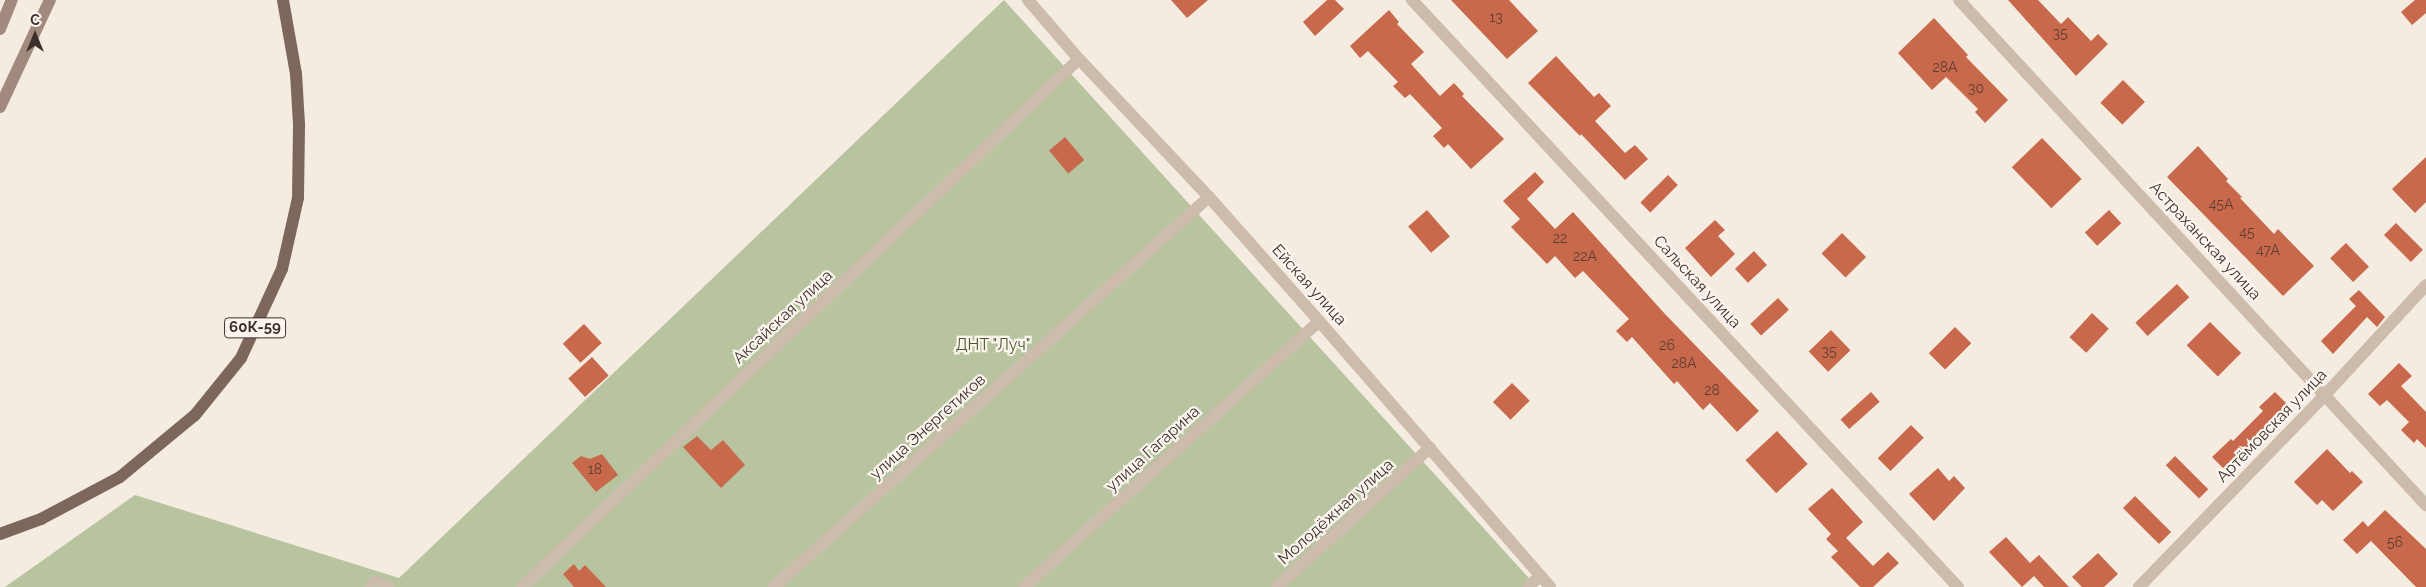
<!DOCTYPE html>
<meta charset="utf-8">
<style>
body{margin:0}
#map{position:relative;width:2426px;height:587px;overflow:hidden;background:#f4ebe1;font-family:Raleway,sans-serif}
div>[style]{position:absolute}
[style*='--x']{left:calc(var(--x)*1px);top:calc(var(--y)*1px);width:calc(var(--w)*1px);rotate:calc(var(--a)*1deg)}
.green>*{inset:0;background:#b8c4a0}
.building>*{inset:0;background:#c8694b;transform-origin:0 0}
.street>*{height:12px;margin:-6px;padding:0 6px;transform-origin:6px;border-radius:6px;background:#cdbbac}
.secondary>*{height:12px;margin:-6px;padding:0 6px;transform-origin:6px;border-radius:6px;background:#a18a7d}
.primary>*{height:12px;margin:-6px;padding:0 6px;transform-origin:6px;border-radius:6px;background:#7d675c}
span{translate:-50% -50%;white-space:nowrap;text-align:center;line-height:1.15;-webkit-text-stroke:4.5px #fbf5ee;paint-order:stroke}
.number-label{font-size:14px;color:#5e3e33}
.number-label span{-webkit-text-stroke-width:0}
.shield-label span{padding:1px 4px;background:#fbf5ee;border:1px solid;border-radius:4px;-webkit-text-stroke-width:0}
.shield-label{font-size:15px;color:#3b302b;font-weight:700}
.street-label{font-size:16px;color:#3b302b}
.park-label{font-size:16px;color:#4a5a2e}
.north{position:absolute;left:10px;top:10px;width:50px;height:50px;-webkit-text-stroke:4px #fbf5ee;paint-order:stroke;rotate:0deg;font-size:14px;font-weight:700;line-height:20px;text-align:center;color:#3b302b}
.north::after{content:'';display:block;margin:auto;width:18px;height:22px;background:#3b302b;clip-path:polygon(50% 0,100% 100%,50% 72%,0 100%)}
</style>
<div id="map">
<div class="green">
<i style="clip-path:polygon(1004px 0,1537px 587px,5px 587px,135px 495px,399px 578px)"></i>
</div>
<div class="building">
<i style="clip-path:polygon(1171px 0,1208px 0,1187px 18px)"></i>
<i style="clip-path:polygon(1327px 0,1335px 0,1344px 9px,1315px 36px,1303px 22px)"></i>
<i style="clip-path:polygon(1451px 0,1509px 0,1538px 31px,1507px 59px)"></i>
<i style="clip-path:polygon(2008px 0,2038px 0,2061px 24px,2068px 17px,2091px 41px,2098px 34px,2108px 44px,2076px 76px)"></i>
<i style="clip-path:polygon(2415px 0,2426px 0,2426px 13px,2412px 25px,2401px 12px)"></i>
<i style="clip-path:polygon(1389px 10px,1399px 22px,1397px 24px,1424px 52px,1411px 64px,1440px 96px,1454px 83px,1464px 94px,1462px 96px,1504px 139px,1471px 169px,1448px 144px,1444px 148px,1433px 136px,1442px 128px,1410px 94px,1405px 98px,1393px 86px,1398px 82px,1368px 51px,1360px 58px,1350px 46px)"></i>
<i style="clip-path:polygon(1934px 18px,1968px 55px,1966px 57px,2008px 100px,1985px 123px,1975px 112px,1978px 109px,1946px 77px,1932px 90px,1898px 53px)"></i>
<i style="clip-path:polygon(1556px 56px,1594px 97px,1599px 93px,1611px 106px,1595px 121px,1625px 153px,1635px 145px,1648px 159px,1625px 180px,1581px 134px,1580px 136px,1528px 83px)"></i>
<i style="left:2123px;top:80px;width:31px;height:32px;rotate:45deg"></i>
<i style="left:1065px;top:137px;width:30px;height:21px;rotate:50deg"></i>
<i style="left:2042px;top:138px;width:57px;height:42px;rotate:46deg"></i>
<i style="clip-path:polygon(2198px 146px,2228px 179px,2226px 181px,2242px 197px,2240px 198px,2274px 234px,2278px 229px,2314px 266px,2283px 296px,2167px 177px)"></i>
<i style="clip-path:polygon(2426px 157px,2426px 202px,2415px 213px,2392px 189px)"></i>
<i style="clip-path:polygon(1535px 172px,1544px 182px,1527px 199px,1555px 229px,1573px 212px,1665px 314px,1759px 411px,1737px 432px,1710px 403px,1703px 410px,1677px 381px,1674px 384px,1632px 337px,1627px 342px,1616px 331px,1629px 319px,1583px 271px,1575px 278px,1555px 256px,1547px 264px,1511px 227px,1520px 219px,1503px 201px)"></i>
<i style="left:1668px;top:175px;width:14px;height:39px;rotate:45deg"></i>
<i style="left:1427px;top:210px;width:35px;height:25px;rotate:49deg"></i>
<i style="left:2109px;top:210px;width:18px;height:33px;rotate:47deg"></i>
<i style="clip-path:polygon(1715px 220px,1725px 230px,1718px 236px,1735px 254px,1711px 277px,1685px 248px)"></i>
<i style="left:2396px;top:223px;width:38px;height:17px;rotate:45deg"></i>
<i style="left:1842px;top:233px;width:34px;height:29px;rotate:45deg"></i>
<i style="left:2346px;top:243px;width:33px;height:22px;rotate:46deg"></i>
<i style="left:1754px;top:251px;width:19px;height:26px;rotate:47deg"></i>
<i style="left:2177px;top:284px;width:18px;height:57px;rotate:47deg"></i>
<i style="clip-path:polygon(2359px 290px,2385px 317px,2377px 327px,2367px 317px,2333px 354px,2321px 341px,2356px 306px,2349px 299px)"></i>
<i style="left:1778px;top:298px;width:16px;height:38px;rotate:47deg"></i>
<i style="left:2092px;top:313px;width:23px;height:33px;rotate:43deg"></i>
<i style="left:2210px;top:322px;width:44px;height:33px;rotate:45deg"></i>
<i style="left:584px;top:324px;width:26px;height:29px;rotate:47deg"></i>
<i style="left:1955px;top:327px;width:23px;height:37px;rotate:45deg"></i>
<i style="left:1831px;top:330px;width:28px;height:31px;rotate:46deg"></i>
<i style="left:592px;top:357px;width:25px;height:32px;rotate:48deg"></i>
<i style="clip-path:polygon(2399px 363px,2412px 376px,2401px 386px,2426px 412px,2426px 448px,2417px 439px,2414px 443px,2401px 430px,2409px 422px,2387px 400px,2380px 406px,2368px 394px)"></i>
<i style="left:1512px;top:383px;width:25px;height:27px;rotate:45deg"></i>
<i style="left:1871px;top:392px;width:13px;height:41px;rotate:48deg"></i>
<i style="clip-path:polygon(2275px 392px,2289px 406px,2225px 470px,2212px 457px,2231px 439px,2233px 441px,2263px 411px,2259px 407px)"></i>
<i style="left:1911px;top:425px;width:18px;height:47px;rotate:45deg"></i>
<i style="left:1777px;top:431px;width:45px;height:43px;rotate:47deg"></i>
<i style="clip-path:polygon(697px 436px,711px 450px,723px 440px,745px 465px,721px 488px,683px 447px)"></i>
<i style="clip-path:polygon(2327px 449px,2350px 473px,2352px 471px,2363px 482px,2333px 511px,2322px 500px,2317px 505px,2294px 482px)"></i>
<i style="clip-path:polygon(602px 454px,618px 475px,596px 492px,572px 463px,581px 456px,590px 459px)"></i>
<i style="left:2175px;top:456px;width:47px;height:13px;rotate:45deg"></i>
<i style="clip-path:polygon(1938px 468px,1949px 481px,1954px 476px,1965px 488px,1934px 521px,1909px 494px)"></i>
<i style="clip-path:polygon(1832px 488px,1863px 522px,1846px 538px,1873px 566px,1888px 552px,1899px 563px,1873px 587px,1860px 587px,1831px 557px,1838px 551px,1826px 539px,1831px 534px,1808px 509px)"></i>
<i style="left:2135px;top:496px;width:51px;height:17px;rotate:45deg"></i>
<i style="clip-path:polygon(2385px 510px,2426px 549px,2426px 587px,2416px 587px,2371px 541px,2357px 554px,2343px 540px,2363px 521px,2368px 527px)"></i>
<i style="clip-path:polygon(2006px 537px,2030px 563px,2039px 555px,2069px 587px,2044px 587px,2034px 576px,2022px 587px,1989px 552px)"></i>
<i style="clip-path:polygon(2098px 553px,2118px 574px,2104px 587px,2082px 587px,2072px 577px)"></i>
<i style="clip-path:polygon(574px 564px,579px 571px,585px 565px,606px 587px,574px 587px,563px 574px)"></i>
</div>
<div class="street">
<i style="--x:1028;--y:0;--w:78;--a:49.2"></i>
<i style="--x:1079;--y:59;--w:190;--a:46.7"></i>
<i style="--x:1209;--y:197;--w:166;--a:48.4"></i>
<i style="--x:1319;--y:321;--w:352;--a:49"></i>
<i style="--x:1412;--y:0;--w:802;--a:47.07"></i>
<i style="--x:1959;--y:0;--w:688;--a:47.24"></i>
<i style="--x:371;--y:587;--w:6;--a:-51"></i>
<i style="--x:375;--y:582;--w:14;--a:21"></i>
<i style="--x:522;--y:587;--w:767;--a:-43.47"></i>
<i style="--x:774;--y:587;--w:584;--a:-41.88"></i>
<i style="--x:1024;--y:587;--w:397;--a:-42"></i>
<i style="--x:1277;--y:587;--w:207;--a:-42.3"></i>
<i style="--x:1528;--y:587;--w:16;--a:-43"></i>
<i style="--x:2139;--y:587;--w:267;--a:-45.9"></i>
<i style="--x:2325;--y:395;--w:149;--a:-47.4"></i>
</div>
<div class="secondary">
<i style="--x:0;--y:29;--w:31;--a:-68"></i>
<i style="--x:0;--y:107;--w:118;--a:-65"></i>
</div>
<div class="primary">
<i style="--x:0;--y:534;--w:44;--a:-20.1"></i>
<i style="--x:41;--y:519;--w:89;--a:-28"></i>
<i style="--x:120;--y:477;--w:97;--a:-39.6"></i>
<i style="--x:195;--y:415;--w:73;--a:-51.1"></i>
<i style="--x:241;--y:358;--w:98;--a:-65.3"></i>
<i style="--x:282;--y:269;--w:73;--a:-77.3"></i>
<i style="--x:298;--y:198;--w:74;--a:-89.2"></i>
<i style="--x:299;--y:124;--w:50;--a:-93.4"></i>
<i style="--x:296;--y:74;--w:75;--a:-100"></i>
</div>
<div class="number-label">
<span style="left:1496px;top:17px">13</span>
<span style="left:2060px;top:33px">35</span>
<span style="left:1945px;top:67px">28А</span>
<span style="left:1976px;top:88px">30</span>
<span style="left:2221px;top:204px">45А</span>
<span style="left:2247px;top:232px">45</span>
<span style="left:1560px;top:238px">22</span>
<span style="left:2268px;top:250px">47А</span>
<span style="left:1585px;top:256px">22А</span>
<span style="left:1667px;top:345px">26</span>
<span style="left:1829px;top:351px">35</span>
<span style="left:1684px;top:363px">28А</span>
<span style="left:1712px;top:390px">28</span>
<span style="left:595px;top:469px">18</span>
<span style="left:2395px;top:542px">56</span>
</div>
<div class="shield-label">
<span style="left:255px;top:328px">60К-59</span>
</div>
<div class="street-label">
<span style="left:2205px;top:241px;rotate:47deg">Астраханская улица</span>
<span style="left:1697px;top:282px;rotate:47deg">Сальская улица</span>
<span style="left:1309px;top:285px;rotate:48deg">Ейская улица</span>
<span style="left:783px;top:317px;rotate:-43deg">Аксайская улица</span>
<span style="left:2272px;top:426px;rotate:-46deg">Артёмовская улица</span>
<span style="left:928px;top:427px;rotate:-42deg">улица Энергетиков</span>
<span style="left:1153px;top:449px;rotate:-42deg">улица Гагарина</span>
<span style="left:1336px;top:512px;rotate:-42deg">Молодёжная улица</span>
</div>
<div class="park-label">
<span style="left:993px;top:345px">ДНТ "Луч"</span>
</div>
<div class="north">С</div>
</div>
